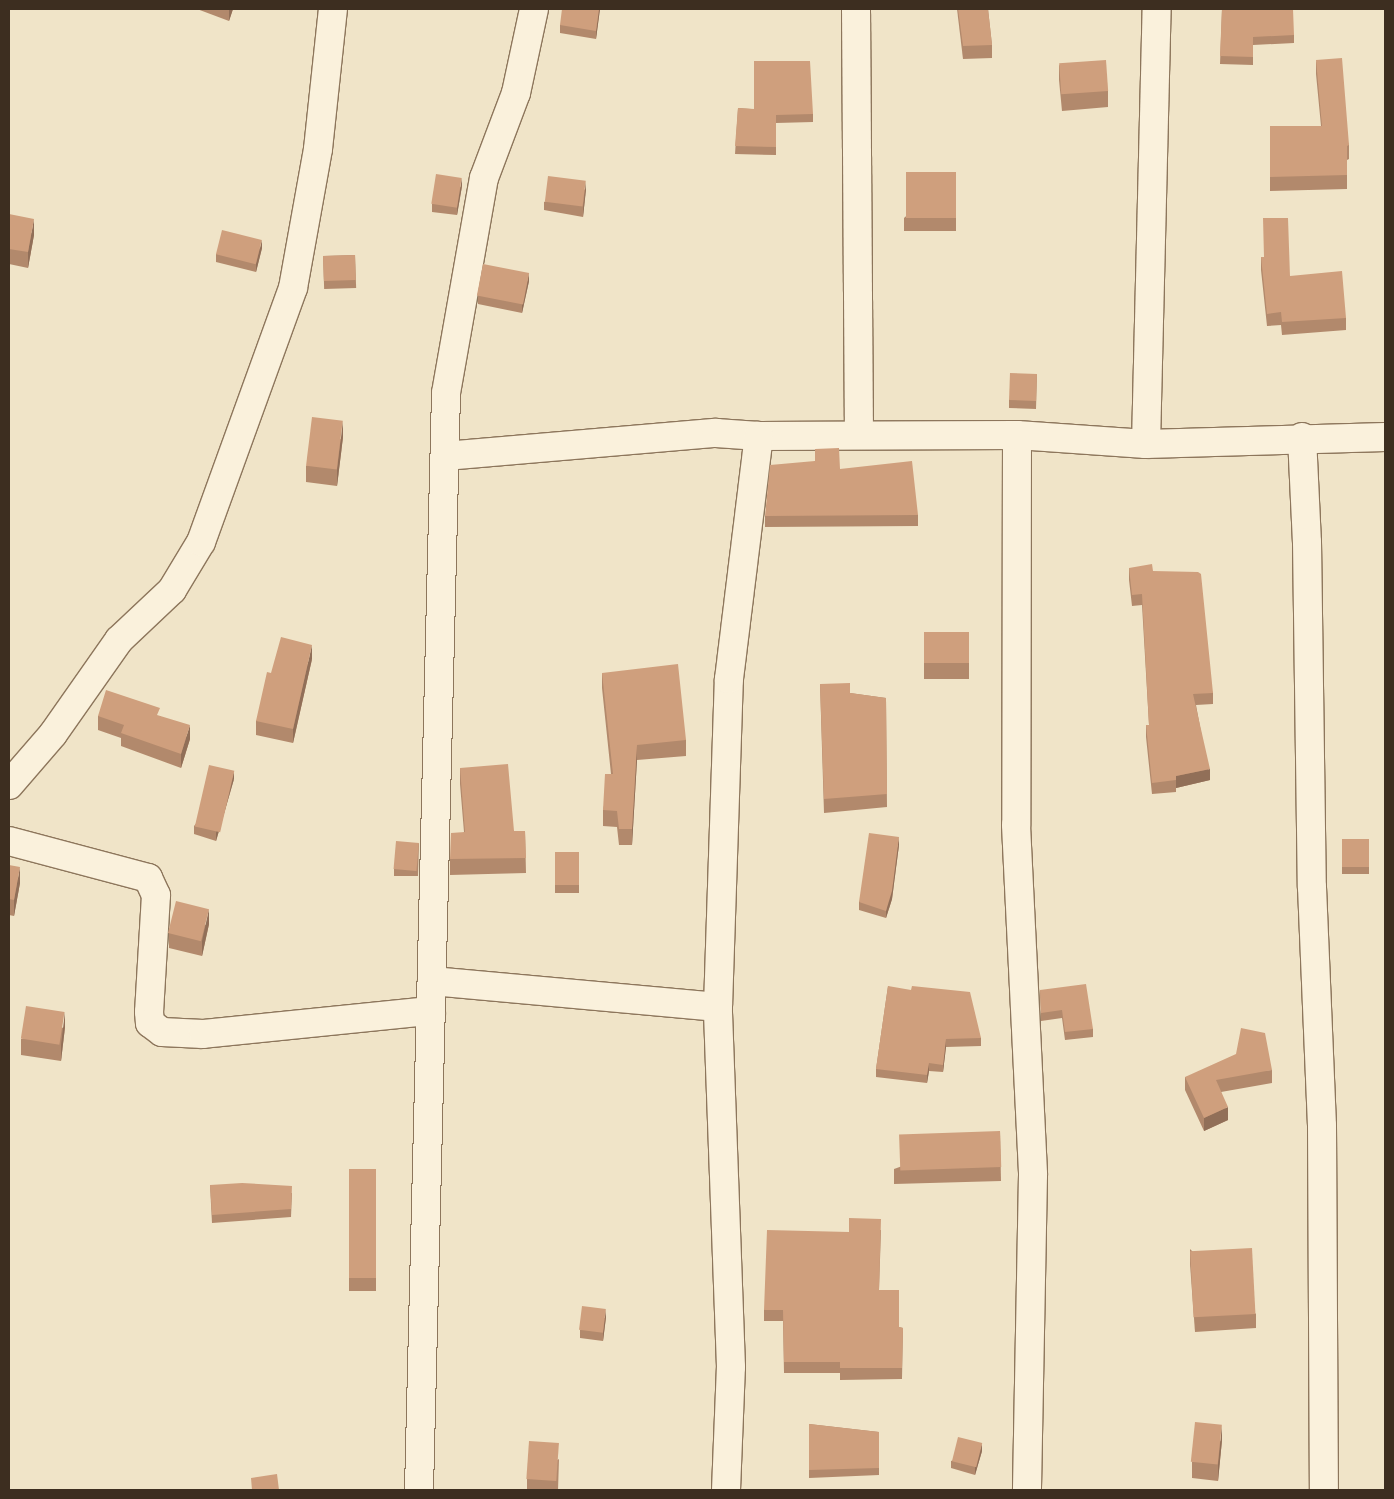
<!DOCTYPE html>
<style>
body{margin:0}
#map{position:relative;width:1394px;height:1499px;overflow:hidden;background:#f0e4c8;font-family:"Times New Roman",serif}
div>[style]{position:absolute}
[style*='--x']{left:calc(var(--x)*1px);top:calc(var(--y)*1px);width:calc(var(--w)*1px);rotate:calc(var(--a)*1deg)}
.roads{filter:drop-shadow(1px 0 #8d765c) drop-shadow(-1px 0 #8d765c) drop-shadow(0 1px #8d765c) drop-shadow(0 -1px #8d765c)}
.street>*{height:28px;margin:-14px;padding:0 14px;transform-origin:14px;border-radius:14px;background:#faf1dc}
.wall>*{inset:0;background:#b2896c;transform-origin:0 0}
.shaded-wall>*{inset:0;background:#916f58}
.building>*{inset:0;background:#cf9f7d;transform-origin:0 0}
span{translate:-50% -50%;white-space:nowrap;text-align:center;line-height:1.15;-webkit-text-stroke:4.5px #f7eed8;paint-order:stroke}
.frame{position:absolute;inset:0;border:10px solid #3d2e20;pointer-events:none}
</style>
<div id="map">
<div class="roads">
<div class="street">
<i style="--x:856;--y:9;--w:424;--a:89.6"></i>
<i style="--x:1017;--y:435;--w:390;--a:90.1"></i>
<i style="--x:1016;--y:825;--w:350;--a:87.2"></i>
<i style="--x:1033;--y:1175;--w:315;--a:91.1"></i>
<i style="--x:1302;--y:437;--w:105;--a:87.3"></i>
<i style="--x:1307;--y:542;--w:345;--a:89.2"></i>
<i style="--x:1312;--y:887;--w:239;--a:87.6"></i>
<i style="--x:1322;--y:1126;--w:364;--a:89.7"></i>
<i style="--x:1146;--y:444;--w:435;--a:-88.6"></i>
<i style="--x:445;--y:456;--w:272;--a:-4.9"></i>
<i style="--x:716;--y:433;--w:43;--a:4"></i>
<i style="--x:759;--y:436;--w:258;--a:-0.2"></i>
<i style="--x:1017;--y:435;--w:129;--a:4"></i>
<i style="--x:1146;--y:444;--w:239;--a:-1.7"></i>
<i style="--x:9;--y:785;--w:67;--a:-49.2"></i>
<i style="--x:53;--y:734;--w:115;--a:-54.9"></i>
<i style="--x:119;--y:640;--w:73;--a:-43.3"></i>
<i style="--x:172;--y:590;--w:56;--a:-58.9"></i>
<i style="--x:201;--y:542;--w:270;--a:-70.1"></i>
<i style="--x:293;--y:288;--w:141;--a:-79.8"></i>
<i style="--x:318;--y:149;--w:141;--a:-83.9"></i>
<i style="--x:9;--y:841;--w:144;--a:14.9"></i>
<i style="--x:148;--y:878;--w:19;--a:65"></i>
<i style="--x:156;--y:895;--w:117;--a:93.4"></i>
<i style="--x:149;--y:1012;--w:11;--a:85"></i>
<i style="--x:150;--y:1023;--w:15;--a:37"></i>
<i style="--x:162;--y:1032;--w:41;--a:2.8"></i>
<i style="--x:203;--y:1034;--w:229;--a:-5.8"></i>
<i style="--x:432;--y:981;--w:287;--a:5.2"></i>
<i style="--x:419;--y:1490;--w:1097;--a:-88.59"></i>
<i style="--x:446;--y:393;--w:218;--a:-80"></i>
<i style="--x:484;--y:178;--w:91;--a:-69.4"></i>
<i style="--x:516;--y:93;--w:86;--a:-77.9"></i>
<i style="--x:726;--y:1490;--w:123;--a:-87.7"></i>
<i style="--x:731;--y:1367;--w:360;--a:-92.1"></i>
<i style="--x:718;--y:1007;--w:328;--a:-88.1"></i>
<i style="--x:729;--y:679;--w:245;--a:-83"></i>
</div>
</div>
<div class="wall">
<i style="clip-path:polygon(197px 9px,233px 9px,229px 21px)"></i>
<i style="clip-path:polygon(600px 9px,596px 39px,560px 33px,560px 25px)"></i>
<i style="clip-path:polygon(957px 9px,988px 9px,992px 45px,992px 58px,963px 59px)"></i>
<i style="clip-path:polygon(1222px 9px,1294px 35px,1294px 43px,1253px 45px,1253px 65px,1220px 64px)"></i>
<i style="clip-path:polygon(1316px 60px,1349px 145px,1349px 159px,1347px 160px,1347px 189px,1270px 191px,1270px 177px,1321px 126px,1316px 74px)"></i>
<i style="clip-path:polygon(1059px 65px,1108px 91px,1108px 107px,1062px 111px,1059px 80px)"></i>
<i style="clip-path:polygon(738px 108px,813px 114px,813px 122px,776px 123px,776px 155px,735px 154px)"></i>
<i style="clip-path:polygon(956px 172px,956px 231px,904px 231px,904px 218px)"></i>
<i style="clip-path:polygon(462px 186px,457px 215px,432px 212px,432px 204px)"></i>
<i style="clip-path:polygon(586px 189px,583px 217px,544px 210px,544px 202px)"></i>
<i style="clip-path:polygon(9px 214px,34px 235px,28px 268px,9px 264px)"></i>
<i style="clip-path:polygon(262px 248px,256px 272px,216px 262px,216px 254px)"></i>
<i style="left:355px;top:255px;width:33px;height:32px;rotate:88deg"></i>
<i style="clip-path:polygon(1261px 257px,1264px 257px,1290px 276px,1346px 318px,1346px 330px,1282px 335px,1281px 325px,1267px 326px,1261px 270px)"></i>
<i style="clip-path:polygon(529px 281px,522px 313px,478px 304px,478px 296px)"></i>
<i style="clip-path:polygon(1037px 374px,1036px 409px,1009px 408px,1009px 400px)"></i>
<i style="clip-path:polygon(343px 437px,337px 486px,306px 482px,306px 466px)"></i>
<i style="clip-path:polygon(815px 461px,840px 469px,918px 515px,918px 526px,765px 527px,765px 516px)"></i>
<i style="clip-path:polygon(1129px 568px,1153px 571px,1213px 693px,1213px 704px,1196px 705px,1210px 780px,1176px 788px,1176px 792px,1152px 794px,1146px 737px,1146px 725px,1149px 725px,1142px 605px,1132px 606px,1129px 580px)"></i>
<i style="left:924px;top:632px;width:45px;height:47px"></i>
<i style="clip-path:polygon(312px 659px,293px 743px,256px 735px,256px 721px)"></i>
<i style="clip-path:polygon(602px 673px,686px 740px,686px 756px,637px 760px,632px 845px,619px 845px,617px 827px,603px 826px,603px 810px,611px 774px,602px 688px)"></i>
<i style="clip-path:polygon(820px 684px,850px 693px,886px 698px,887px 807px,824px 813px)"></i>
<i style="clip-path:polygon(98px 716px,160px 716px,190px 739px,181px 768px,121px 746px,121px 738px,98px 730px)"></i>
<i style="clip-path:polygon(460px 768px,514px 831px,525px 831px,526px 873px,450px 875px,450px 859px,464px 832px,460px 784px)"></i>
<i style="clip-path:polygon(234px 779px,216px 841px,194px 834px,194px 826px)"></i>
<i style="left:1342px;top:839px;width:27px;height:35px"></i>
<i style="clip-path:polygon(419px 843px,418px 876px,394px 876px,394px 869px)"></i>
<i style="clip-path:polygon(899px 845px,892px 899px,886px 918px,859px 910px,859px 902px)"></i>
<i style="left:555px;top:852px;width:24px;height:41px"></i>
<i style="clip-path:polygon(9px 865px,20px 883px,14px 916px,9px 915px)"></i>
<i style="clip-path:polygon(209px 924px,202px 956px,169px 948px,169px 933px)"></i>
<i style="clip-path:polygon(888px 986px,981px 1038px,981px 1046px,946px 1047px,943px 1072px,929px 1071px,927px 1083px,876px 1077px,876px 1069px)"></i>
<i style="clip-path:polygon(1040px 990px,1093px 1029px,1093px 1037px,1065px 1040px,1062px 1018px,1041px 1021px)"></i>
<i style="clip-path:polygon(65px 1027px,61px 1061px,21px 1055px,21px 1039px)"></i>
<i style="clip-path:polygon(1272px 1070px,1272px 1083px,1221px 1092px,1228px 1120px,1204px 1131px,1185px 1090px,1185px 1077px)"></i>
<i style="clip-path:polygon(1000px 1131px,1001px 1181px,894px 1184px,894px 1169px)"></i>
<i style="left:376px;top:1169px;width:122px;height:27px;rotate:90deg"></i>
<i style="clip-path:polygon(210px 1185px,292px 1193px,291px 1217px,212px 1223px)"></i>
<i style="clip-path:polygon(881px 1230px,879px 1290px,899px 1327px,903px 1328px,902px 1379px,840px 1380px,840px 1373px,784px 1373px,783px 1321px,764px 1321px,764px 1310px,849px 1232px)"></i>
<i style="clip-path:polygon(1190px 1249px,1256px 1314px,1256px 1328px,1195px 1332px,1190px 1264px)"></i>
<i style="clip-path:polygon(606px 1317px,603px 1341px,580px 1338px,580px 1330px)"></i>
<i style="clip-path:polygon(809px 1424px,879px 1432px,879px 1475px,809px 1478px)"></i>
<i style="clip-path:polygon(1222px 1440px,1218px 1481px,1192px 1478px,1192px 1462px)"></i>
<i style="clip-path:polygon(982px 1451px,975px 1475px,951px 1468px,951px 1461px)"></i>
<i style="clip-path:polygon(559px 1459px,558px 1490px,527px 1490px,527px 1479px)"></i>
</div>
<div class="shaded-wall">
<i style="clip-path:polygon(229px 9px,233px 9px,229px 21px)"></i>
<i style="clip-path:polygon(599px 9px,600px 9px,596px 39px,596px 31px)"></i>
<i style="clip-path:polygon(462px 178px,462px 186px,457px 215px,457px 207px)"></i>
<i style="clip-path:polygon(586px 181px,586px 189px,583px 217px,583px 209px)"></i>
<i style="clip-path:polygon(34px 219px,34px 235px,28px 268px,28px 252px)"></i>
<i style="clip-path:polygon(262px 240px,262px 248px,256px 272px,256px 264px)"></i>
<i style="clip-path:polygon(529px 273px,529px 281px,522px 313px,522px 305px)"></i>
<i style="clip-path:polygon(343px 421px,343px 437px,337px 486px,337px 470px)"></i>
<i style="clip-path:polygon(312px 645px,312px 659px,293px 743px,293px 729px)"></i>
<i style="clip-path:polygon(190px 725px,190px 739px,181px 768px,181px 754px)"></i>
<i style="clip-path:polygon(637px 745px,637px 760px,632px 845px,632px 829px)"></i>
<i style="clip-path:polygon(1210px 769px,1210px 780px,1176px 788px,1176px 792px,1176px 776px)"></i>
<i style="clip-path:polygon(234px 771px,234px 779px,216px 841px,216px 833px)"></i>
<i style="clip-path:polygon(899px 837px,899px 845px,892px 899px,886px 918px,886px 911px)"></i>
<i style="clip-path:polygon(20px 867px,20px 883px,14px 916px,14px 900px)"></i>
<i style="clip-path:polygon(209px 909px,209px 924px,202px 956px,202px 941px)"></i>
<i style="clip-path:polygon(65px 1012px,65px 1027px,61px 1061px,61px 1045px)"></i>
<i style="clip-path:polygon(946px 1039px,946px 1047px,943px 1072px,943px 1065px)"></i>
<i style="clip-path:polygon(929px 1063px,929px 1071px,927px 1083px,927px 1075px)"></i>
<i style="clip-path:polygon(1228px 1107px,1228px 1120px,1204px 1131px,1204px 1118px)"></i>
<i style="clip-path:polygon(606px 1309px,606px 1317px,603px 1341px,603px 1333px)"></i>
<i style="clip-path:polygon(1222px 1425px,1222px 1440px,1218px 1481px,1218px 1465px)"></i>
<i style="clip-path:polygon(982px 1443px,982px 1451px,975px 1475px,975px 1467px)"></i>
</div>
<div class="building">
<i style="clip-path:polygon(562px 9px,599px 9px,596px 31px,560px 25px)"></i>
<i style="clip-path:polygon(958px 9px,988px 9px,992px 45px,963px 46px)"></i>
<i style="clip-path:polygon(1222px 9px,1293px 9px,1294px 35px,1253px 37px,1253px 57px,1220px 56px)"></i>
<i style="clip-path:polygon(1342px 58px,1349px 145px,1347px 146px,1347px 175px,1270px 177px,1270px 126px,1322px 126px,1316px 60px)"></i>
<i style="left:1106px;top:60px;width:31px;height:47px;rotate:86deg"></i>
<i style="clip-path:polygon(754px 61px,810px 61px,813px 114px,776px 115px,776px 147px,735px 146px,738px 108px,754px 109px)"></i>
<i style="left:906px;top:172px;width:50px;height:46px"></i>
<i style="left:436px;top:174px;width:26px;height:30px;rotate:9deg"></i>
<i style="left:548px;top:176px;width:38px;height:26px;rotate:7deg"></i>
<i style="clip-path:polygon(9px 214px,34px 219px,28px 252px,9px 249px)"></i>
<i style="clip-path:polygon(1263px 218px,1288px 218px,1290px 276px,1342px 271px,1346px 318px,1282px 322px,1281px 312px,1267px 314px,1261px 257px,1264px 257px)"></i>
<i style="left:222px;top:230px;width:41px;height:25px;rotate:14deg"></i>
<i style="left:355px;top:255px;width:25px;height:32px;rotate:88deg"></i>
<i style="left:483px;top:264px;width:47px;height:32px;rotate:11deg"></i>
<i style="left:1010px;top:373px;width:27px;height:27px;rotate:2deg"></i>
<i style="left:312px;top:417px;width:31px;height:49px;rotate:7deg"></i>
<i style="clip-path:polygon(839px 448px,840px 469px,912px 461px,918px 515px,765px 516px,770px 465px,815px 461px,815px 449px)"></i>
<i style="clip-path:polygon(1152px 564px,1153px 571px,1198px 572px,1201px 574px,1213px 693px,1193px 694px,1210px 769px,1176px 776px,1176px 780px,1152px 783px,1146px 725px,1149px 725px,1142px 594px,1132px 595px,1129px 568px)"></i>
<i style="left:924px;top:632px;width:45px;height:31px"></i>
<i style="clip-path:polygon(281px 637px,312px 645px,293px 729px,256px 721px,267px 672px,271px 673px)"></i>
<i style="clip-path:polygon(678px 664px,686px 740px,637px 745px,632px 829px,619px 829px,617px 811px,603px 810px,605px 774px,613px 774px,602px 673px)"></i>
<i style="clip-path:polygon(850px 683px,850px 693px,886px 698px,887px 794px,824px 799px,820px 684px)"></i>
<i style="clip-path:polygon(106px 690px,160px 708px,157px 715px,190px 725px,181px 754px,121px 733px,124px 725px,98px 716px)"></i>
<i style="clip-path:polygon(508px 764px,514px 831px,525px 831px,526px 858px,450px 859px,451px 833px,465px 832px,460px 768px)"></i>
<i style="left:209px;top:765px;width:26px;height:63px;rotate:13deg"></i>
<i style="clip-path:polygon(869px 833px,899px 837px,892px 891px,886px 911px,859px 902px)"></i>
<i style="left:1342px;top:839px;width:27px;height:28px"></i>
<i style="left:396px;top:841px;width:23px;height:28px;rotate:5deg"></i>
<i style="left:555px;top:852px;width:24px;height:33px"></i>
<i style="clip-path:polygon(9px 865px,20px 867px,14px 900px,9px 899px)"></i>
<i style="left:176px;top:901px;width:34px;height:33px;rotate:14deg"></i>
<i style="clip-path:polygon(1086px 984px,1093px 1029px,1065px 1032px,1062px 1010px,1041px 1013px,1040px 990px)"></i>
<i style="clip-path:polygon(888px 986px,911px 990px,912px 986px,970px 992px,981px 1038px,946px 1039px,943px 1065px,929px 1063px,927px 1075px,876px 1069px)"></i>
<i style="left:26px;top:1006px;width:39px;height:33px;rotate:9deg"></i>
<i style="clip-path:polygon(1241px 1028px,1265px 1033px,1272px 1070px,1216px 1080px,1228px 1107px,1204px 1118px,1185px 1077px,1236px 1054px)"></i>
<i style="left:1000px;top:1131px;width:36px;height:101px;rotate:88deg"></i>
<i style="left:376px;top:1169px;width:109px;height:27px;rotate:90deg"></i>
<i style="clip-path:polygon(242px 1183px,292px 1186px,291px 1209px,212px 1215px,210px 1185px)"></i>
<i style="clip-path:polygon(849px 1218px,881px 1219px,879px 1290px,899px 1290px,899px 1327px,903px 1328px,902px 1368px,840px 1368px,840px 1362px,784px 1362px,783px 1310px,764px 1310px,767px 1230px,849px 1232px)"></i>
<i style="left:1252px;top:1248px;width:66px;height:62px;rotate:87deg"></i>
<i style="left:582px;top:1306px;width:24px;height:24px;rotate:7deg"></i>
<i style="left:1195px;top:1422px;width:27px;height:40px;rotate:6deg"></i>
<i style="clip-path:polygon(809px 1424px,879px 1432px,879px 1468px,809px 1470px)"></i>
<i style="left:958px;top:1437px;width:25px;height:25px;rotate:14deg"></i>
<i style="left:529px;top:1441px;width:30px;height:38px;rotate:4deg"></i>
<i style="clip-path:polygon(277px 1474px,279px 1490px,252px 1490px,251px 1478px)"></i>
</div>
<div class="frame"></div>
</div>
